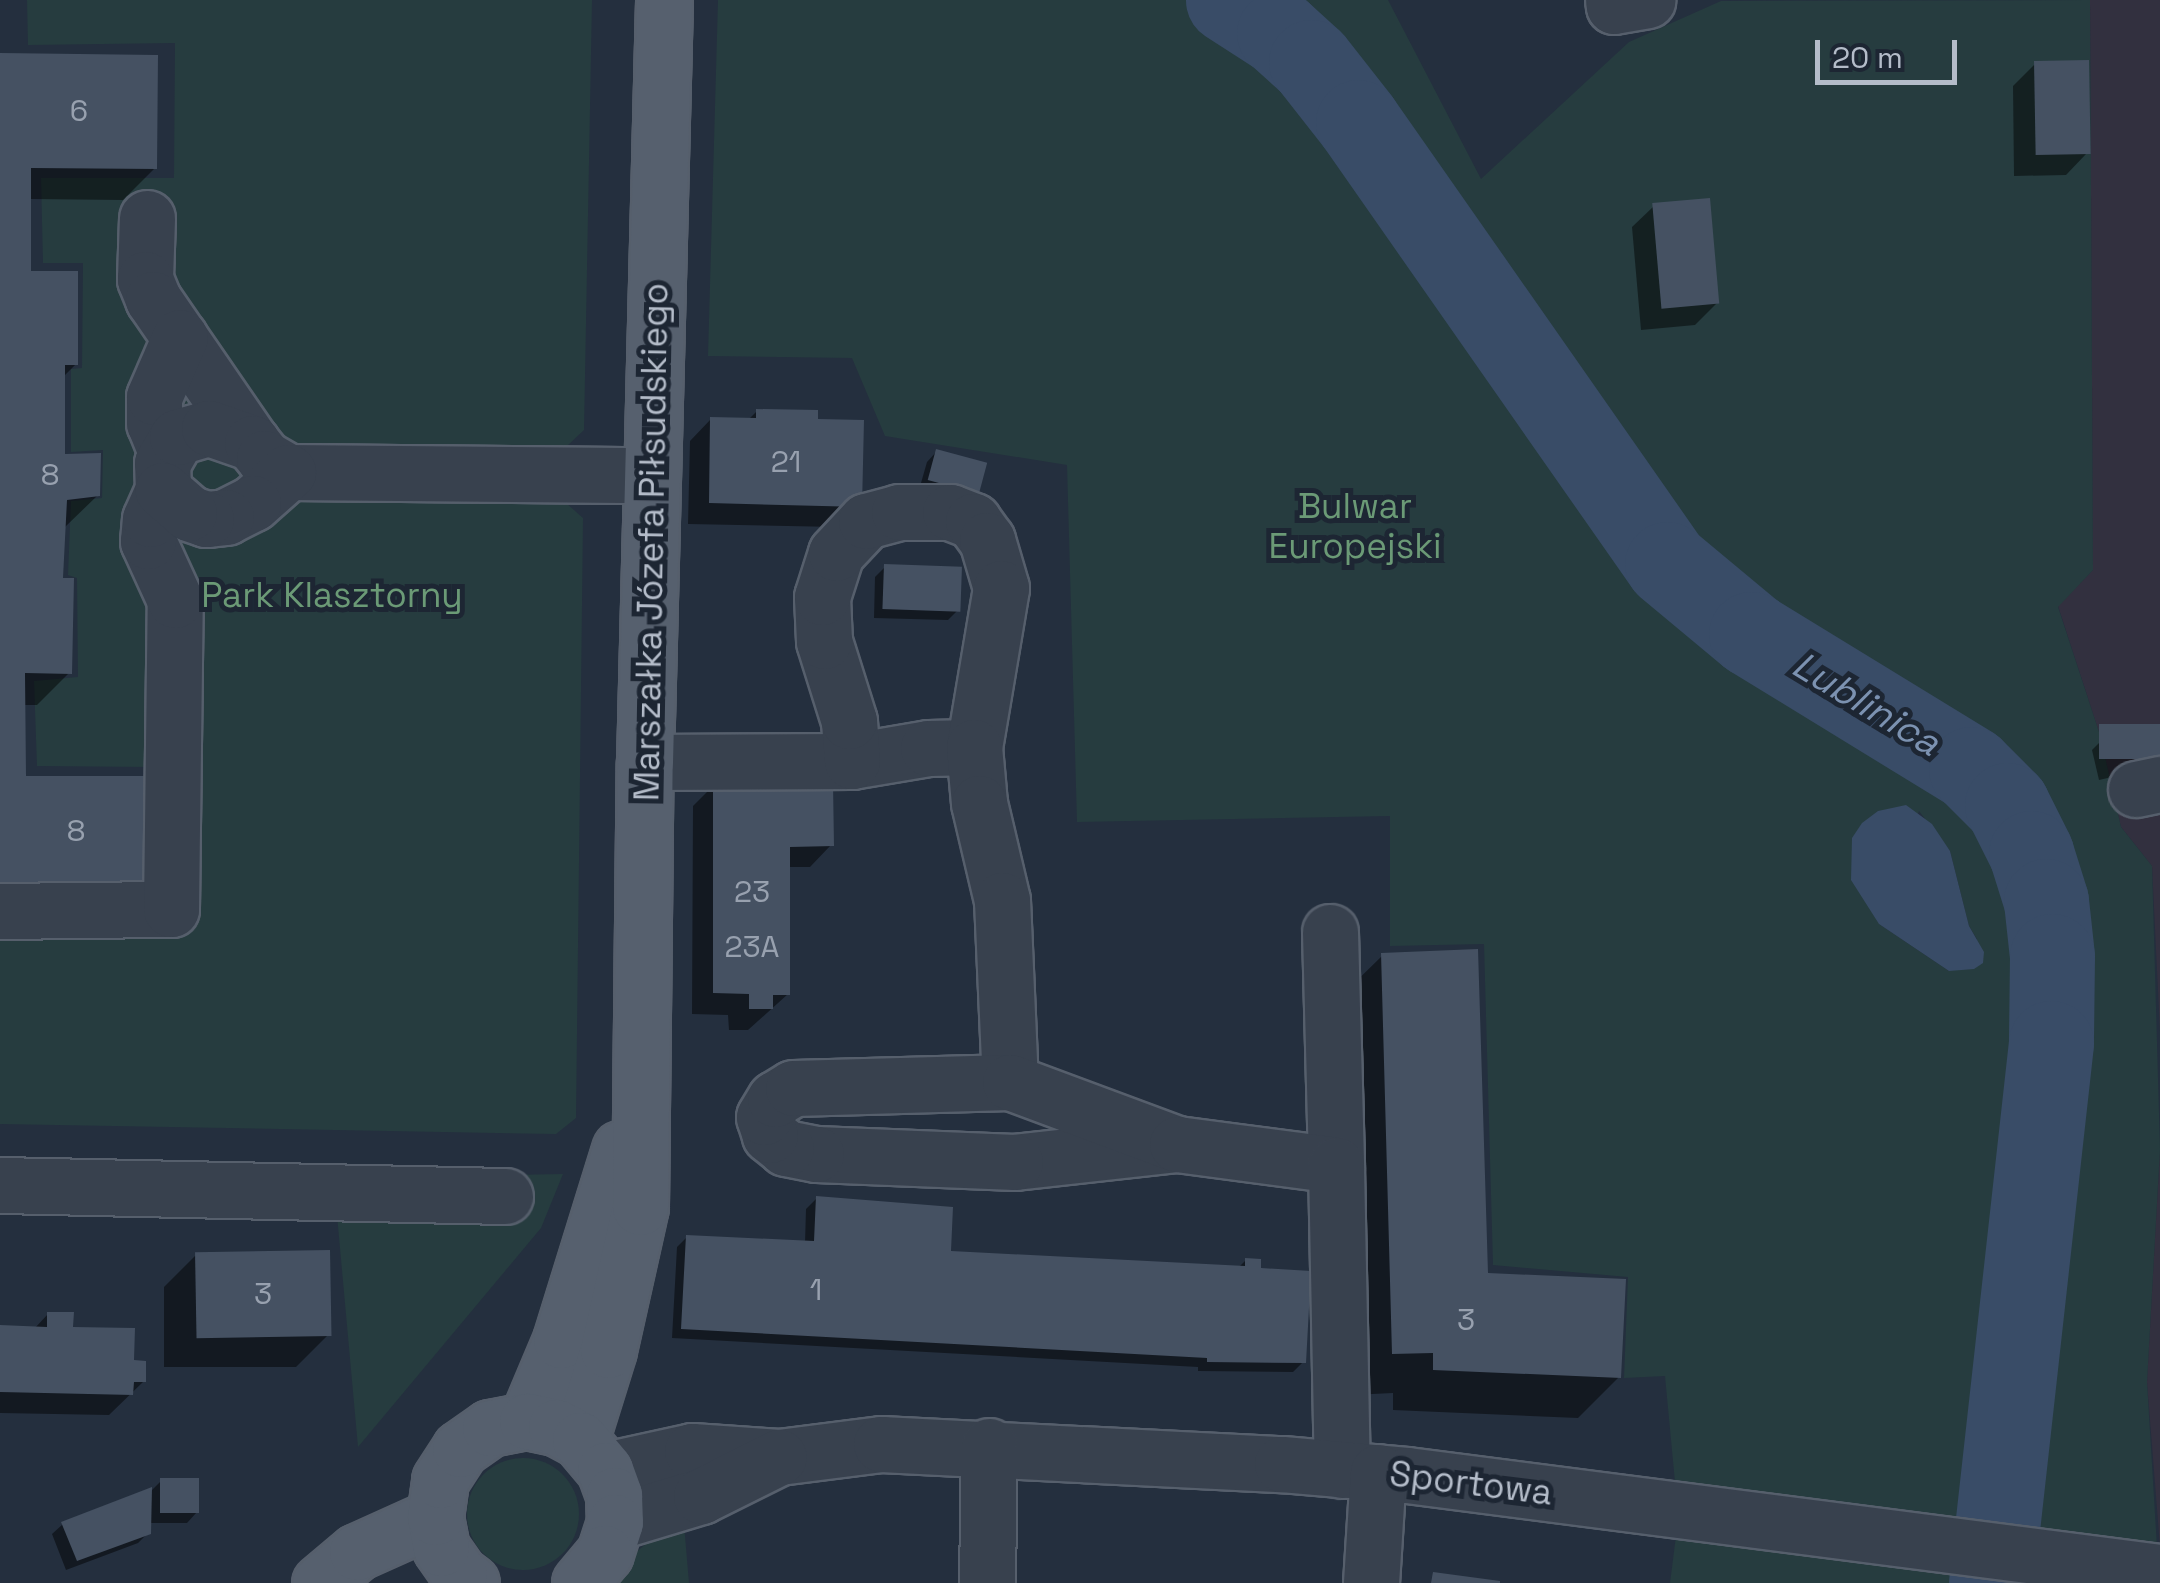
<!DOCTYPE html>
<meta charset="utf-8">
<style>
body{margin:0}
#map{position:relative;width:2160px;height:1583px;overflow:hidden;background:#242f3e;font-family:"Space Grotesk",sans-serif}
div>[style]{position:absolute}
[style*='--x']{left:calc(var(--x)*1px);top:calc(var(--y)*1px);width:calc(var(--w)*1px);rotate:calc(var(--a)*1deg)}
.medical>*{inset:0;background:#32303f}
.green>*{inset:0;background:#263c3f}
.round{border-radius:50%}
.water>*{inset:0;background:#394c67}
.shadow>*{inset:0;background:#0007}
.river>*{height:85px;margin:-42.5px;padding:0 42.5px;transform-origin:42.5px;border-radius:42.5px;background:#394c67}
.building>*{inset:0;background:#455162;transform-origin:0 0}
.roads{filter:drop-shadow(2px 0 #565f6c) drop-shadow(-2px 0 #565f6c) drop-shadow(0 2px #565f6c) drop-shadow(0 -2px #565f6c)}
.minor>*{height:55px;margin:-27.5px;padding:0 27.5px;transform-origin:27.5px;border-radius:27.5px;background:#38414e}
.major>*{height:55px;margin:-27.5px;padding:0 27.5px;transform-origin:27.5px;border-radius:27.5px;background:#56606e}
span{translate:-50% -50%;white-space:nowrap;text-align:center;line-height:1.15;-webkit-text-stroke:10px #1d2633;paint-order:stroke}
.number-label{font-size:30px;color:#98a1af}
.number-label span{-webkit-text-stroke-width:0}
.park-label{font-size:35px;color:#6b9a76}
.street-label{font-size:35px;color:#b4bcc9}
.water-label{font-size:38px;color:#7c92b1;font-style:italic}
.scale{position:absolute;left:1815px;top:40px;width:142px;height:45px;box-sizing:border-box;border:5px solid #b4bcc9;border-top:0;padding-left:12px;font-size:30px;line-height:35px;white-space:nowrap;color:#b4bcc9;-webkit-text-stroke:8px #1d2633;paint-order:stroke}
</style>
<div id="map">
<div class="medical">
<i style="clip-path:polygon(2090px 0,2160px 0,2160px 1032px,2152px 866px,2121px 827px,2100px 735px,2058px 606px,2093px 570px)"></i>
<i style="clip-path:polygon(2160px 1149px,2160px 1547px,2147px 1382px)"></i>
</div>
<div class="green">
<i style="clip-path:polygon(27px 0,592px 0,584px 430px,566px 447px,566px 503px,583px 518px,576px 1118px,556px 1134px,0 1124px,0 893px,152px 892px,152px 767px,37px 766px,34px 681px,78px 677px,77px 578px,68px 575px,71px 501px,102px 498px,103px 450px,71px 452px,71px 369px,82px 368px,83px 263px,43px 263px,41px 178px,174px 178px,175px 43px,28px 45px)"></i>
<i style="clip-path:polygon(evenodd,718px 0,1388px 0,1481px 179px,1629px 42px,1721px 1px,2090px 0,2093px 570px,2058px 607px,2100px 735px,2121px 827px,2152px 866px,2160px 1149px,2147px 1382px,2157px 1547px,1675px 1482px,1665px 1376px,1624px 1378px,1628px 1277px,1493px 1265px,1484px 944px,1390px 946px,1390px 816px,1077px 822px,1067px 465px,885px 436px,852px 358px,708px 356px,718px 0,1919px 811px,1950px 851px,1969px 926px,1977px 939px,1949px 971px,1879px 924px,1919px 811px)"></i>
<i style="clip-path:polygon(563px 1174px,541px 1228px,358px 1447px,337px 1215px,507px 1175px)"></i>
<i class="round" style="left:467px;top:1458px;width:112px;height:112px"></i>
<i style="clip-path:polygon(684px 1524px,689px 1583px,620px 1583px,635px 1553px,659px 1533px)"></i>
<i style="clip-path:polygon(1677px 1528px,2055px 1583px,1670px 1583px)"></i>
</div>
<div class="water">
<i style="clip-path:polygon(1906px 805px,1932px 824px,1950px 851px,1969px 926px,1984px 952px,1983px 963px,1974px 969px,1949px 971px,1879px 924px,1851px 880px,1852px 838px,1862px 823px,1878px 811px)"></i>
</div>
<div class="shadow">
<i style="clip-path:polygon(0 56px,155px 168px,123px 200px,29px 199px,28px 274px,76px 364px,63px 377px,62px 456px,98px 495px,65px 527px,61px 581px,69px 673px,37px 705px,22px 705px)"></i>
<i style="clip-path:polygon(2035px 64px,2087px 153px,2066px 175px,2014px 176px,2013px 86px)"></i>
<i style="clip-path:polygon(1654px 206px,1717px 303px,1695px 325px,1641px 330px,1632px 227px)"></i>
<i style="clip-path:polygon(757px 411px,816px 421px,861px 423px,838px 527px,688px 524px,690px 441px,711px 419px,748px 420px)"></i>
<i style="clip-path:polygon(937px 451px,976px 492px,919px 490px,927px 462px)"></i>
<i style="clip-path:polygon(885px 567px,958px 610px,948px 620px,874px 618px,875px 577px)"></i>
<i style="clip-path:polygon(2160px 726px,2160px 766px,2099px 780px,2092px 750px,2102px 740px)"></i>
<i style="clip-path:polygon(714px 785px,831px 845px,810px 867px,788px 867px,788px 994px,748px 1030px,729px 1030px,728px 1015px,692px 1014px,693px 806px)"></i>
<i style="clip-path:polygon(1382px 956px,1485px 1275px,1619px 1377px,1578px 1418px,1393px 1410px,1393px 1393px,1352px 1395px,1340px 997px)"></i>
<i style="clip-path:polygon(817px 1198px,948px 1253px,1238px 1268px,1246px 1260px,1258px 1271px,1303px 1362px,1293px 1372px,1198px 1371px,1198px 1367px,672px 1338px,677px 1247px,687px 1237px,805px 1243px,806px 1209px)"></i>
<i style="clip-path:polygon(196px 1255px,328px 1335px,296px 1367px,164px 1367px,164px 1287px)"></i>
<i style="clip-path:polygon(48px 1314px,132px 1362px,144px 1381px,109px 1415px,0 1413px,0 1328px,34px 1329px)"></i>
<i style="clip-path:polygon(161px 1481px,197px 1512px,187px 1523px,149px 1523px,149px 1532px,138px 1543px,66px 1570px,52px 1534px,63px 1524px,151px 1491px)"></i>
</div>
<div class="river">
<i style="--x:1228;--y:0;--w:61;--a:32.9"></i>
<i style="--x:1279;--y:33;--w:43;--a:42.2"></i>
<i style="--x:1311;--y:62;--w:76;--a:51.9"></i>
<i style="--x:1358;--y:122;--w:539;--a:55.04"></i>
<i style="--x:1667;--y:564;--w:109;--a:39.8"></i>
<i style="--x:1751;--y:634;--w:258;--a:31.5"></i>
<i style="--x:1971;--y:769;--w:51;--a:45"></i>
<i style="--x:2007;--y:805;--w:54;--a:63.4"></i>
<i style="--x:2031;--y:853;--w:50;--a:72.6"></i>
<i style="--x:2046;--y:901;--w:55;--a:83.8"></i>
<i style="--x:2052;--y:956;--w:87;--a:90.7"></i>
<i style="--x:2051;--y:1043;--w:543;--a:96.34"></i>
</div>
<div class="building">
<i style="clip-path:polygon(0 53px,158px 55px,157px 169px,31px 168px,31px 271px,78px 271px,78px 365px,65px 365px,65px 454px,101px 453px,100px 496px,67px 500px,63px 578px,74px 578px,72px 674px,25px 673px,26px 776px,152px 776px,153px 886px,0 887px)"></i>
<i style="left:2089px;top:60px;width:94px;height:55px;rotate:89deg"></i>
<i style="left:1710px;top:198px;width:106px;height:58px;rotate:85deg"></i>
<i style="clip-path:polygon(756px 409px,818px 410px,818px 419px,864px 420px,862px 507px,709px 503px,710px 417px,756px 418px)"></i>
<i style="left:936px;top:449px;width:53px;height:32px;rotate:15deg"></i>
<i style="left:884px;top:564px;width:78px;height:45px;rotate:2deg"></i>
<i style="left:2160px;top:724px;width:35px;height:61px;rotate:90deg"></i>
<i style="clip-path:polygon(713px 782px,833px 783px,834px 846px,790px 847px,790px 995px,773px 995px,773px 1009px,749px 1009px,749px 994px,713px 993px)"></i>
<i style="clip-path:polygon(1478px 949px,1488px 1273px,1626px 1279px,1621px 1378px,1433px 1370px,1433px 1353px,1392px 1354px,1381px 953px)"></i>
<i style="clip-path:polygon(816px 1196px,953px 1207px,951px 1251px,1245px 1266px,1245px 1258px,1261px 1259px,1261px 1268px,1311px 1271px,1306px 1363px,1207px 1362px,1207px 1358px,681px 1329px,686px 1235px,814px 1241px)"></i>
<i style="left:330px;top:1250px;width:86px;height:135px;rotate:89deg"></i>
<i style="clip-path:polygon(47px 1312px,74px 1312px,73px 1327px,135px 1328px,134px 1360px,146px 1361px,146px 1382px,134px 1382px,133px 1395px,0 1392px,0 1325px,47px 1327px)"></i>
<i style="left:160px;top:1478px;width:39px;height:35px"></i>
<i style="clip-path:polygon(152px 1487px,151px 1534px,77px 1561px,61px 1522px)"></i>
<i style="clip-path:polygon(1433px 1572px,1500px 1581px,1500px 1583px,1431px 1583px)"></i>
</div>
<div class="roads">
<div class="minor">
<i style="--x:1613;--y:0;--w:6;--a:81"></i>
<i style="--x:1614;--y:6;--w:34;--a:-10"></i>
<i style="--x:147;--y:218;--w:61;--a:91.9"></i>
<i style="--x:145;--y:279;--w:22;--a:68"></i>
<i style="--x:153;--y:299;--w:175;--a:55.5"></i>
<i style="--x:166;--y:452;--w:31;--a:-112"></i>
<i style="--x:154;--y:423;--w:26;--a:-90"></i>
<i style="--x:154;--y:397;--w:65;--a:-66.6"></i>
<i style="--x:288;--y:472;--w:364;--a:0.5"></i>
<i style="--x:852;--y:761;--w:77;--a:-9.7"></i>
<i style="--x:928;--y:748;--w:46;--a:-1.2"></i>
<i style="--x:645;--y:762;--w:207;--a:-0.3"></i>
<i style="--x:852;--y:761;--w:40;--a:-94.3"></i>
<i style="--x:849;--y:721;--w:84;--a:-107.4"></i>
<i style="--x:824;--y:641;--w:44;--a:-92.6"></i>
<i style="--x:822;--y:597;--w:46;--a:-72.3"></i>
<i style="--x:836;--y:553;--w:44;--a:-46.8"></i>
<i style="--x:866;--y:521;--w:34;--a:-15"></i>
<i style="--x:899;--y:512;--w:51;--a:0"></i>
<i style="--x:950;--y:512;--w:25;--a:21"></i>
<i style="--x:973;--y:521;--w:24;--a:54"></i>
<i style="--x:987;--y:540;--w:50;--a:73.7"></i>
<i style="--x:1001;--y:588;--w:161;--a:99.6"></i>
<i style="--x:974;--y:747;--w:56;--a:84.9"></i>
<i style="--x:979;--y:803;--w:100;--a:76.7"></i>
<i style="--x:1002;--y:900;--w:182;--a:87.5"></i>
<i style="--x:2136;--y:789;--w:25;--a:-12"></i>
<i style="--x:0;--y:911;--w:171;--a:-0.7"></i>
<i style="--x:171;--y:909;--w:309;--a:-89.3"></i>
<i style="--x:175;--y:600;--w:65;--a:-114.6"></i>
<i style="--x:148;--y:541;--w:22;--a:-85"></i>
<i style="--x:150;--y:519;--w:32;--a:-66"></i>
<i style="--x:163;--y:490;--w:27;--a:-92"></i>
<i style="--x:162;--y:463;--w:30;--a:-60"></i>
<i style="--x:177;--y:437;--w:33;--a:-16"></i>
<i style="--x:209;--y:428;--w:46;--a:19.2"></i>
<i style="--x:252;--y:443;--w:19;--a:51"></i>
<i style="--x:264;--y:458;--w:28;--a:30"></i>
<i style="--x:288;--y:472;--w:47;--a:138.5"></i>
<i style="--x:253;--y:503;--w:30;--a:153"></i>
<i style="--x:226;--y:517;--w:20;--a:174"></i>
<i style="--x:206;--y:519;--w:18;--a:-161"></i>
<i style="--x:189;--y:513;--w:35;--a:-139"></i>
<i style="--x:1330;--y:932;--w:233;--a:88.5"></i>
<i style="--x:1177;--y:1144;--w:163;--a:173.7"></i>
<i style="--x:1015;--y:1162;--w:199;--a:-177.7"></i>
<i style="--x:816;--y:1154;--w:31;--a:-169"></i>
<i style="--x:786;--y:1148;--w:21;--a:-141"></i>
<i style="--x:770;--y:1135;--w:19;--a:-108"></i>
<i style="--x:764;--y:1117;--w:21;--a:-59"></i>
<i style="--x:775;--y:1099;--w:21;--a:-31"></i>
<i style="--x:793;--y:1088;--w:217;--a:-1.6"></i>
<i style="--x:1010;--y:1082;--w:178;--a:20.4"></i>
<i style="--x:1177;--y:1144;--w:160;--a:7.5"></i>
<i style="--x:1336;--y:1165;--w:305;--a:88.9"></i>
<i style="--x:0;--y:1185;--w:505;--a:1.25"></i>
<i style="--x:605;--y:1470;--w:89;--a:-12.3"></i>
<i style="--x:692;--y:1451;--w:87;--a:3.9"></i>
<i style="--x:779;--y:1457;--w:103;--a:-7.3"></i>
<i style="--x:881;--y:1444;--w:401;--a:2.9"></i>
<i style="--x:1282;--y:1464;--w:125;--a:5"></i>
<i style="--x:1407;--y:1475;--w:759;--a:7.34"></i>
<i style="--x:615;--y:1522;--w:90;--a:-16.8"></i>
<i style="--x:701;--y:1496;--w:87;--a:-26.6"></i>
<i style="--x:987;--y:1583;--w:137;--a:-89.2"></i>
<i style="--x:1371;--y:1583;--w:111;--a:-86.4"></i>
</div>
<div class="major">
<i style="--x:527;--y:1421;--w:88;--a:-67.2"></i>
<i style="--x:561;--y:1340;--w:200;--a:-72.8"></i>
<i style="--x:580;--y:1440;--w:94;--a:-72.7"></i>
<i style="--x:608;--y:1350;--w:147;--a:-77.4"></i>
<i style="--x:640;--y:1207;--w:445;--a:-89.4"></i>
<i style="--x:645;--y:762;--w:762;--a:-88.57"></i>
<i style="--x:320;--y:1583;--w:48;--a:-40"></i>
<i style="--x:357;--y:1552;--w:85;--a:-24.2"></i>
<i style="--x:471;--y:1583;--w:15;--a:-143"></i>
<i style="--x:459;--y:1574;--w:32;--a:-125"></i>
<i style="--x:441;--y:1548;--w:32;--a:-101"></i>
<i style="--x:435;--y:1517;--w:37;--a:-82"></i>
<i style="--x:440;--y:1480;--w:37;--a:-57"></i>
<i style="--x:460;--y:1449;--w:37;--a:-35"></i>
<i style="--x:490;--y:1428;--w:38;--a:-11"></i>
<i style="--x:527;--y:1421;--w:30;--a:12"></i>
<i style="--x:556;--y:1427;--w:27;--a:28"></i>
<i style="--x:580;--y:1440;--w:39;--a:50"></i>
<i style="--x:605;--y:1470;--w:27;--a:70"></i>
<i style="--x:614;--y:1495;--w:27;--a:88"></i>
<i style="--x:615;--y:1522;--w:33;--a:108"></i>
<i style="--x:605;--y:1553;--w:39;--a:130"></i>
</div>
</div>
<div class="number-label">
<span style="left:79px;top:111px">6</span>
<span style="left:786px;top:462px">21</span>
<span style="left:50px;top:475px">8</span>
<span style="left:76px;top:831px">8</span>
<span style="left:752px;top:892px">23</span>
<span style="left:752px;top:947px">23A</span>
<span style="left:816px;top:1290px">1</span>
<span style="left:263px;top:1294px">3</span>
<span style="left:1466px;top:1320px">3</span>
</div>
<div class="park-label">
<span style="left:1355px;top:526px">Bulwar<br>Europejski</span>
<span style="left:332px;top:595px">Park Klasztorny</span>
</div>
<div class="street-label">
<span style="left:651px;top:542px;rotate:-89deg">Marszałka Józefa Piłsudskiego</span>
<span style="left:1471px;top:1483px;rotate:7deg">Sportowa</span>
</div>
<div class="water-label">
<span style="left:1866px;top:704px;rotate:31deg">Lublinica</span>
</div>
<div class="scale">20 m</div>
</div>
